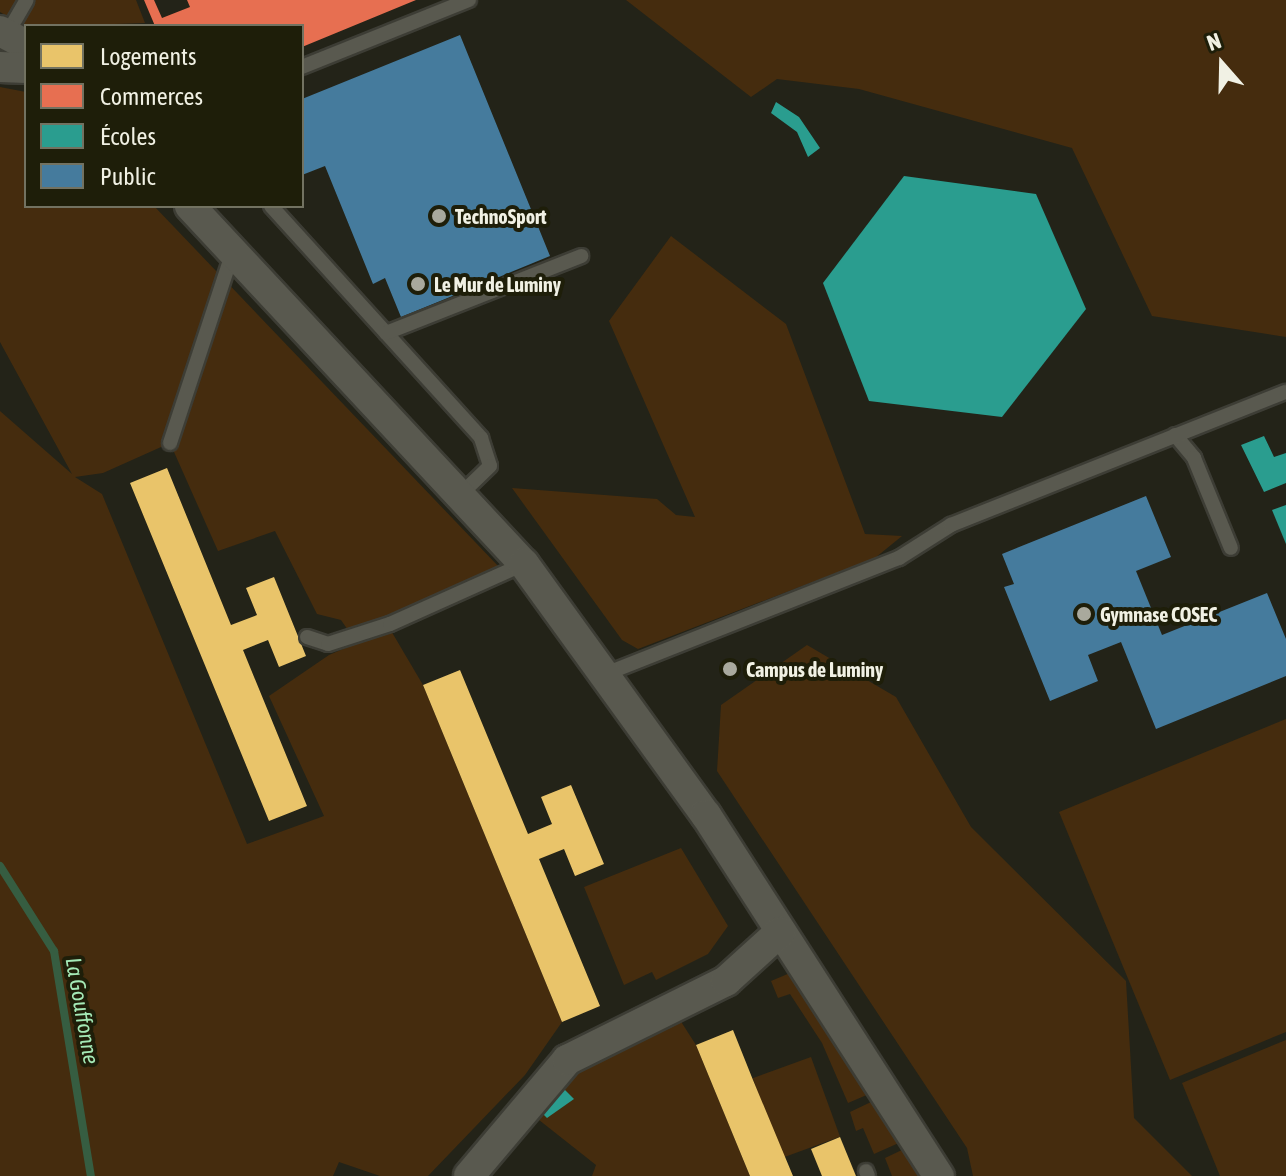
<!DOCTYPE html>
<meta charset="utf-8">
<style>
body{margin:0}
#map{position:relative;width:1286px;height:1176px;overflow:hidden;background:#232318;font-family:"Asap Condensed",sans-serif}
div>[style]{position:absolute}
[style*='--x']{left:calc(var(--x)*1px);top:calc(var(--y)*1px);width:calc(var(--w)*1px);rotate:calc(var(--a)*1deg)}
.green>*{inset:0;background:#452c0e;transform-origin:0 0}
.homes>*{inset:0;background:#e9c46a}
.shops>*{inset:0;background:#e76f51}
.schools>*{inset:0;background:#2a9d8f}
.public>*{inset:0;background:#457b9d}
.stream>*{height:8px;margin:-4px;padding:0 4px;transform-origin:4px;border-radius:4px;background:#365d41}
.roads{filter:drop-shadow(2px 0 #3d3d35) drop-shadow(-2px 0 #3d3d35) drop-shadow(0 2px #3d3d35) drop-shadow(0 -2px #3d3d35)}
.service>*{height:14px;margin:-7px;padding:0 7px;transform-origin:7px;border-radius:7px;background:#59594f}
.minor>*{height:30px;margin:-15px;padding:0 15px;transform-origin:15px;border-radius:15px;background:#59594f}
.dots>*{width:22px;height:22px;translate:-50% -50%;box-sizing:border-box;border:4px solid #1e1e09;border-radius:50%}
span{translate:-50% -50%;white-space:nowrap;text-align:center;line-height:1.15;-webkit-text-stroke:8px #1e1e09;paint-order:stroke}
.poi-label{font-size:20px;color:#f1f1e4;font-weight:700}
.left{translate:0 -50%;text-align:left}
.water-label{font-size:22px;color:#a5eab7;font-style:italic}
.legend{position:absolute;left:24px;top:24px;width:280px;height:184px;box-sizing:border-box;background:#1e1e09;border:2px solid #727261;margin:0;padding:10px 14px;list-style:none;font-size:24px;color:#f1f1e4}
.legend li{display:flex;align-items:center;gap:16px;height:40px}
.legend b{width:40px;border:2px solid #727261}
.north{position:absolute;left:1182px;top:24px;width:80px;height:80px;-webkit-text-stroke:6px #1e1e09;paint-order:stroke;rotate:340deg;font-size:22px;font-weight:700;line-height:32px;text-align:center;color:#f1f1e4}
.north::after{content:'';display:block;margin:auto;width:28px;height:36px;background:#f1f1e4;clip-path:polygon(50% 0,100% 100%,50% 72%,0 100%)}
</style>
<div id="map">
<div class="green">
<i style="clip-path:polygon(0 0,136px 0,145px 23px,26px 27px,0 12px)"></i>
<i style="clip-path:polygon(626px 0,1286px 0,1286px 337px,1152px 316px,1072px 148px,859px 89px,777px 79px,751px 97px)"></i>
<i style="clip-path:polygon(0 87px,26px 92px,26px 206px,154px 206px,499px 567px,350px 633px,341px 620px,317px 614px,275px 531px,218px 551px,170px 443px,103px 473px,75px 477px,102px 494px,247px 844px,324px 816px,269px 696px,329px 655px,390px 629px,423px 685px,562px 1022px,525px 1075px,428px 1176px,380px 1176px,339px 1162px,333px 1176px,0 1176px,0 411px,72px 474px,0 342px)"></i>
<i style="clip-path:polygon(671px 236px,786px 324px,865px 534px,902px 536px,875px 558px,638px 649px,622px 640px,512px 488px,657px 499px,676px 515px,695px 517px,609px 321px)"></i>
<i style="clip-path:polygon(807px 645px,896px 697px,971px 827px,1126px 981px,1134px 1118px,1192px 1176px,973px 1176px,967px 1148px,717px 771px,721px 705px)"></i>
<i style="clip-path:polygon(1286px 719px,1286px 1032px,1170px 1080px,1059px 812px)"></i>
<i style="clip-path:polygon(681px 848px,728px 926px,708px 954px,656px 980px,652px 972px,624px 985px,584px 887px)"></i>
<i style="clip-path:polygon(790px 973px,869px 1094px,848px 1103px,822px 1043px,790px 994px,778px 998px,771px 981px)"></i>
<i style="clip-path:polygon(680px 1020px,696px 1045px,750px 1176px,592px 1176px,596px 1165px,534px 1116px,577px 1069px)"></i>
<i style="clip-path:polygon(1286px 1040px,1286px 1176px,1220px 1176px,1182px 1083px)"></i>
<i style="left:811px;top:1057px;width:85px;height:62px;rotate:70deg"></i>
<i style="clip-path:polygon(871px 1102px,901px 1142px,874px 1154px,863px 1128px,856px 1131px,850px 1112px)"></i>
<i style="clip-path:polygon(904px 1149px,919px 1173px,920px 1176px,892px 1176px,885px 1158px)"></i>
</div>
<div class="homes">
<i style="clip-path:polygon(167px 468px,231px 625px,257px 615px,246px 588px,274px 577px,306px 656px,279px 667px,268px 640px,243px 650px,307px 806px,269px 821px,130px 483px)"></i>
<i style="clip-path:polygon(460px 670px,528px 834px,552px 824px,541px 797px,571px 785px,604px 864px,575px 876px,564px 849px,539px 859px,600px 1006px,562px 1022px,423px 685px)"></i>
<i style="clip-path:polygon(733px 1030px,753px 1080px,793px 1176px,750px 1176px,696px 1045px)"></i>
<i style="clip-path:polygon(840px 1137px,856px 1176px,822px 1176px,811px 1149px)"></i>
</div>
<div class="shops">
<i style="clip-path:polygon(144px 0,154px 0,162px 18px,190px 7px,187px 0,416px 0,302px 47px,302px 26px,155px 26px)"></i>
</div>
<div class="schools">
<i style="clip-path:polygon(776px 102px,799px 117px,820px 148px,808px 157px,797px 132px,771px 113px)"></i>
<i style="clip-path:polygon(904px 176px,1036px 194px,1086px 309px,1002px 417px,869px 401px,823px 283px)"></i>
<i style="clip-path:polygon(1264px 436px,1274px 457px,1286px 453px,1286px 483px,1264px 492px,1241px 445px)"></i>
<i style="clip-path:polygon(1286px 505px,1286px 544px,1272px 510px)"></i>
<i style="clip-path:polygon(564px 1089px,574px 1099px,547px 1118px,541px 1112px)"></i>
</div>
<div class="public">
<i style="clip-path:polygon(460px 35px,550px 256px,401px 317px,385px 278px,373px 284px,325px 166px,302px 175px,302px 99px)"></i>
<i style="clip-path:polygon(1146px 496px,1171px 557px,1136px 571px,1162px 635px,1267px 593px,1286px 639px,1286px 676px,1156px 729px,1121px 642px,1088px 655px,1098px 681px,1050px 701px,1004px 587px,1014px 584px,1002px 554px)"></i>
</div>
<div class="stream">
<i style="--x:0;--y:866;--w:101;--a:57.6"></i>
<i style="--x:54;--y:951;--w:228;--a:80.7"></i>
</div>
<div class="roads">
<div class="service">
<i style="--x:7;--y:34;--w:39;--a:-60"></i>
<i style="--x:302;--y:67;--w:180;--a:-21.9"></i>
<i style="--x:271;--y:206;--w:313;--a:47.8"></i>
<i style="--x:481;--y:438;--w:29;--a:72"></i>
<i style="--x:490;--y:466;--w:45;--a:135.9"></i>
<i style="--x:386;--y:333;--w:210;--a:-21.5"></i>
<i style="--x:1175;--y:435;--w:30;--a:50"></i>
<i style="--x:1194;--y:458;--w:97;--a:67.7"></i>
<i style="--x:170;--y:443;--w:202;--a:-71.8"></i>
<i style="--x:307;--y:637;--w:22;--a:18"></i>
<i style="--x:328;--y:644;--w:65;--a:-17.9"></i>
<i style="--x:390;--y:624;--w:147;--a:-24.1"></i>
<i style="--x:608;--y:673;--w:313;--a:-21.6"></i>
<i style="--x:899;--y:558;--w:62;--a:-32.4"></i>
<i style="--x:951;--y:525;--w:360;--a:-21.7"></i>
<i style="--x:866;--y:1171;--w:5;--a:68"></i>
</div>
<div class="minor">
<i style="--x:0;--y:31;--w:30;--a:28"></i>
<i style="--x:0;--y:67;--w:26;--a:2"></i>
<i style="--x:190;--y:206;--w:490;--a:47"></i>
<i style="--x:524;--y:564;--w:310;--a:54.1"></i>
<i style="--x:706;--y:815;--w:430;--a:57.2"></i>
<i style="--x:469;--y:1176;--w:152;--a:-49.8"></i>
<i style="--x:567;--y:1060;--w:178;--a:-26.4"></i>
<i style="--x:726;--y:981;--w:73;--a:-42.2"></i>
</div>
</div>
<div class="dots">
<i style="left:439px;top:216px;background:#a9a99d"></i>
<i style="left:418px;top:284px;background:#a9a99d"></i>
<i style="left:1084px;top:614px;background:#a9a99d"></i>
<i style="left:730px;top:669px;background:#a9a99d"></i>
</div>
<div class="poi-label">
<span class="left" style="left:455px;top:216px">TechnoSport</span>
<span class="left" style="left:434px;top:284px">Le Mur de Luminy</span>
<span class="left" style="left:1100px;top:614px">Gymnase COSEC</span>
<span class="left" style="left:746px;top:669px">Campus de Luminy</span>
</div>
<div class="water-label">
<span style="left:82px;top:1011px;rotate:80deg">La Gouffonne</span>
</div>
<ul class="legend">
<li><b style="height:22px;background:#e9c46a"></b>Logements</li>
<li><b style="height:22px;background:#e76f51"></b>Commerces</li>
<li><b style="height:22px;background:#2a9d8f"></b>Écoles</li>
<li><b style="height:22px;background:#457b9d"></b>Public</li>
</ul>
<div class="north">N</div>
</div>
